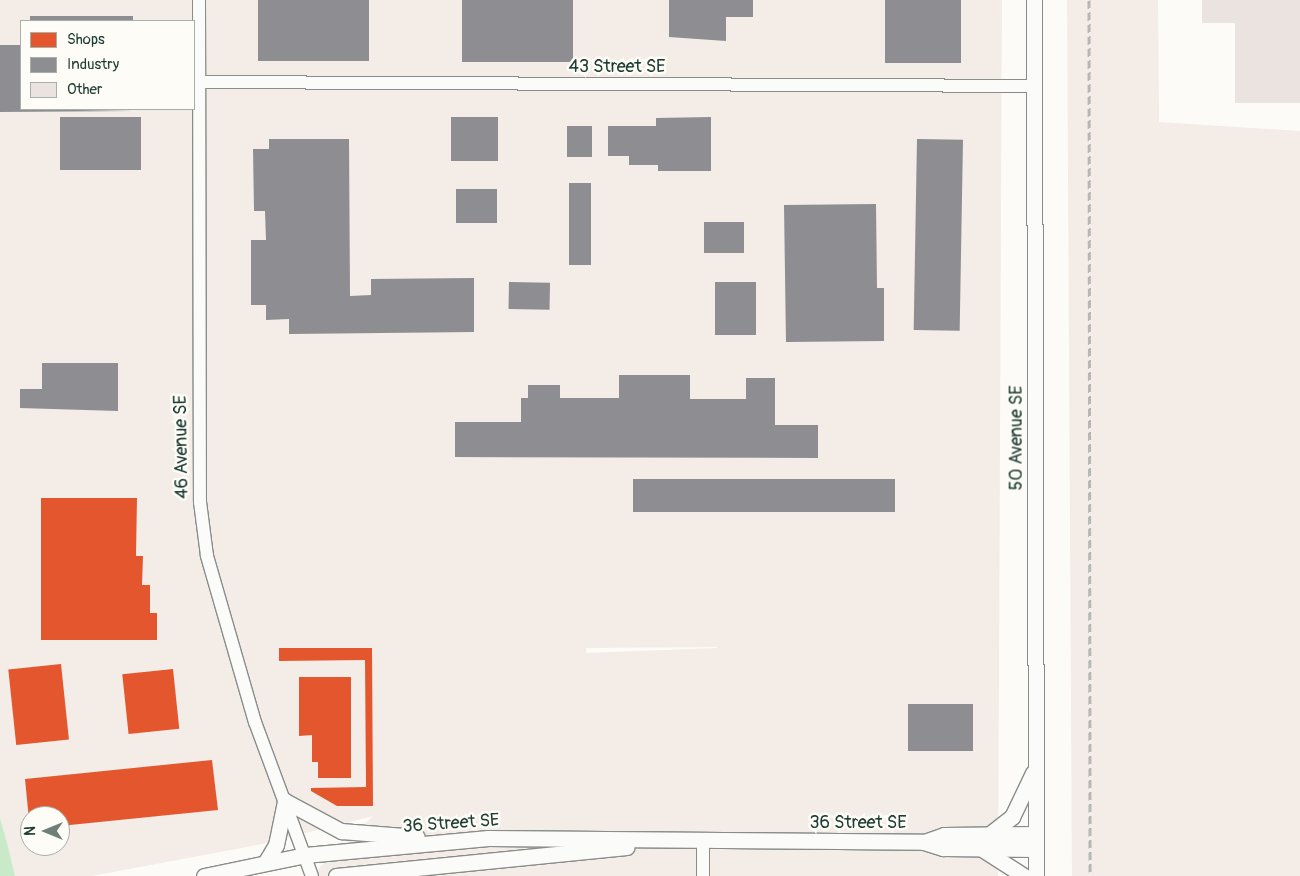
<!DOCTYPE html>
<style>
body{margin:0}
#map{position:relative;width:1300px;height:876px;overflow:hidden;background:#fcfbf8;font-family:Pangolin,sans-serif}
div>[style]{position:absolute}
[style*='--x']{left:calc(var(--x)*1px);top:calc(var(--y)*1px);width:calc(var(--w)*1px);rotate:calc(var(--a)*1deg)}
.built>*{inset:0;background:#f3ece7}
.green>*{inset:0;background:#c9eac9}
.shops>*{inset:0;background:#e4572e;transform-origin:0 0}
.industry>*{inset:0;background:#8d8d92;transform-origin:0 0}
.building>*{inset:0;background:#ebe3df}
.roads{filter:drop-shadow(1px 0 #888d8a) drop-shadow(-1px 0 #888d8a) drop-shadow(0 1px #888d8a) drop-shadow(0 -1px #888d8a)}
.minor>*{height:12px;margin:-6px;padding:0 6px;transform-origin:6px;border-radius:6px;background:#fbfbf9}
.tertiary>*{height:15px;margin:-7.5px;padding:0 7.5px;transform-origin:7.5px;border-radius:7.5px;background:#fbfbf9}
.rail>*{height:3px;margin-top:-1.5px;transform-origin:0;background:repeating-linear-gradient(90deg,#b5b8b6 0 8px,transparent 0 12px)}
span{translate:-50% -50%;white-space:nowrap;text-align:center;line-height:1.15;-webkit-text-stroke:5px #fdfcf7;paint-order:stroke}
.street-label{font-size:18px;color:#1f3d34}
.legend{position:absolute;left:20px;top:20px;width:175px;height:90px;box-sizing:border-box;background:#fdfcf7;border:1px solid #a4b0a9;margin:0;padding:6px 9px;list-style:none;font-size:15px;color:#1f3d34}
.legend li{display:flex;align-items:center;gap:10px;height:25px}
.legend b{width:25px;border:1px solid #a4b0a9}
.north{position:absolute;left:20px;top:806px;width:50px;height:50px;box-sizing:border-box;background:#fdfcf7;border:1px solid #a4b0a9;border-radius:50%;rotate:270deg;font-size:14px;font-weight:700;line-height:20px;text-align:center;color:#1f3d34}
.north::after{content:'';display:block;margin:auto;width:18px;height:22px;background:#6c8079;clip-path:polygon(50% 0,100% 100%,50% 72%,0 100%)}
</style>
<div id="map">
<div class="built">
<i style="clip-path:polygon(evenodd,0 0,1002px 0,998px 876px,311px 876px,373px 816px,262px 844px,92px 876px,15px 876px,0 818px,0 0,21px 21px,194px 21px,194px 109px,21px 109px,21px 21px,0 0,717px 647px,717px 648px,586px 653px,586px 648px,717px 647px,0 0,30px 816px,60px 816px,60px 846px,30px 846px,30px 816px)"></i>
<i style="clip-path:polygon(1067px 0,1158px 0,1159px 122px,1300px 131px,1300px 876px,1072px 876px)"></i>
</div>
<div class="green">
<i style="clip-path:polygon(0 818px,7px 843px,15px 876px,0 876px)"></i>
</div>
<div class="shops">
<i style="clip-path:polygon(41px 498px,137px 498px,136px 556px,143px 556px,142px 585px,150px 585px,150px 613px,157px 613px,157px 640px,41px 640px)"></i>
<i style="clip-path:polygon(279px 648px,372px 648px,373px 806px,337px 806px,311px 791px,311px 788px,366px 787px,365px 660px,279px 661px)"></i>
<i style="left:61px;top:664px;width:76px;height:53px;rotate:84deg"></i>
<i style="left:173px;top:669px;width:60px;height:51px;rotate:84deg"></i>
<i style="clip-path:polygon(299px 677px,351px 677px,351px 778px,318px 778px,318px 762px,312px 762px,312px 735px,299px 736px)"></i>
<i style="clip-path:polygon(212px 760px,218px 810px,60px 826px,60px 816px,30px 816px,29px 820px,25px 779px)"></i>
</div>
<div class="industry">
<i style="left:258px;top:0;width:111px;height:61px"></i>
<i style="left:462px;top:0;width:111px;height:62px"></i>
<i style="clip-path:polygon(669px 0,753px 0,753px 17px,726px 17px,726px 41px,669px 37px)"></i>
<i style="left:885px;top:0;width:76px;height:63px"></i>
<i style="left:30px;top:16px;width:103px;height:5px"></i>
<i style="clip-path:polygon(0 45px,21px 45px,21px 109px,134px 111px,0 112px)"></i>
<i style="left:60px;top:117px;width:81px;height:53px"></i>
<i style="left:451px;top:117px;width:47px;height:44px"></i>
<i style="clip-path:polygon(711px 117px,711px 171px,658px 171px,658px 165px,629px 165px,629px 156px,608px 156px,608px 126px,656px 126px,656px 118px)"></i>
<i style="left:567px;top:126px;width:25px;height:31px"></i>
<i style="clip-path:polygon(269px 139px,349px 139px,350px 296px,371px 295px,371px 279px,474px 278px,474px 332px,289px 334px,289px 319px,266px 320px,266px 305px,251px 305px,251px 240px,266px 240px,265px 211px,254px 211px,253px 149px,269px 149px)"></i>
<i style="left:917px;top:139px;width:46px;height:191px;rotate:1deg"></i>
<i style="left:569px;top:183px;width:22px;height:82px"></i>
<i style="left:456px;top:189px;width:41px;height:34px"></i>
<i style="clip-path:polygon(876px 204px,877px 288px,884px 288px,884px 341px,786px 342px,784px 205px)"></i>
<i style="left:704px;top:222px;width:40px;height:31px"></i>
<i style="left:509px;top:282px;width:41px;height:27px;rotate:1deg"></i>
<i style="left:715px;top:282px;width:41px;height:53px"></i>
<i style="clip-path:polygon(42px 363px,118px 363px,118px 411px,20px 408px,20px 389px,42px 389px)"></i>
<i style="clip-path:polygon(619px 375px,690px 375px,690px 399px,746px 399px,746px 378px,775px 378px,775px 425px,818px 425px,818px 458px,455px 457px,455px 422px,521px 422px,521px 398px,528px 398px,528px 385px,560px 385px,560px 398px,619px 398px)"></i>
<i style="left:633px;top:479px;width:262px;height:33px"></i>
<i style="left:908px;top:704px;width:65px;height:47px"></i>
</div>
<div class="building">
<i style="clip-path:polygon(1202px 0,1300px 0,1300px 103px,1235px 103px,1235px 23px,1202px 23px)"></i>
</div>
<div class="roads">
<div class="minor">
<i style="--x:199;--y:0;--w:502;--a:89.89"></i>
<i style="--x:200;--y:502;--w:54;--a:82.6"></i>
<i style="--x:207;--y:556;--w:173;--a:73.9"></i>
<i style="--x:255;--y:722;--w:164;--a:69.7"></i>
<i style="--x:199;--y:82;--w:835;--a:0.27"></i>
<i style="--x:703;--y:841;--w:35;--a:90"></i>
</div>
<div class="tertiary">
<i style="--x:1034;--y:0;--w:876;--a:89.87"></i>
<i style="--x:990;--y:834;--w:28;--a:-38"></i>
<i style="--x:1012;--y:817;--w:49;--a:-64.5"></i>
<i style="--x:924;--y:842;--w:21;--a:-19"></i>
<i style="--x:944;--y:835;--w:92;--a:-0.6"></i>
<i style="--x:982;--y:849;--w:50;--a:32.7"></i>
<i style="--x:265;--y:863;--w:21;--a:-59"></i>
<i style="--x:276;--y:845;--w:45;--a:-78.4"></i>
<i style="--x:285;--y:801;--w:64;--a:28.2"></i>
<i style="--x:341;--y:831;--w:76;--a:4.5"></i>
<i style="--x:204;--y:876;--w:103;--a:-11.7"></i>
<i style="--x:305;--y:855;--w:184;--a:-5.3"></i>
<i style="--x:488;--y:838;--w:436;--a:0.5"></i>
<i style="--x:924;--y:842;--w:20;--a:18"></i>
<i style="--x:943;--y:848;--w:93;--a:0.6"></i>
<i style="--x:336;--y:876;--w:292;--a:-5.7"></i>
</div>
</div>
<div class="rail">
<i style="--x:1089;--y:0;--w:876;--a:89.93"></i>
</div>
<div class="street-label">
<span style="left:617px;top:67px">43 Street SE</span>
<span style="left:1017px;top:438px;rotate:-90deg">50 Avenue SE</span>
<span style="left:182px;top:447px;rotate:-91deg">46 Avenue SE</span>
<span style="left:858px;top:823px">36 Street SE</span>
<span style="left:451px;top:824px;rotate:-4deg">36 Street SE</span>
</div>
<ul class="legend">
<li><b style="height:14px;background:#e4572e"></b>Shops</li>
<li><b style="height:14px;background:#8d8d92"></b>Industry</li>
<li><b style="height:14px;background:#ebe3df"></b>Other</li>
</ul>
<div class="north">N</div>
</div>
